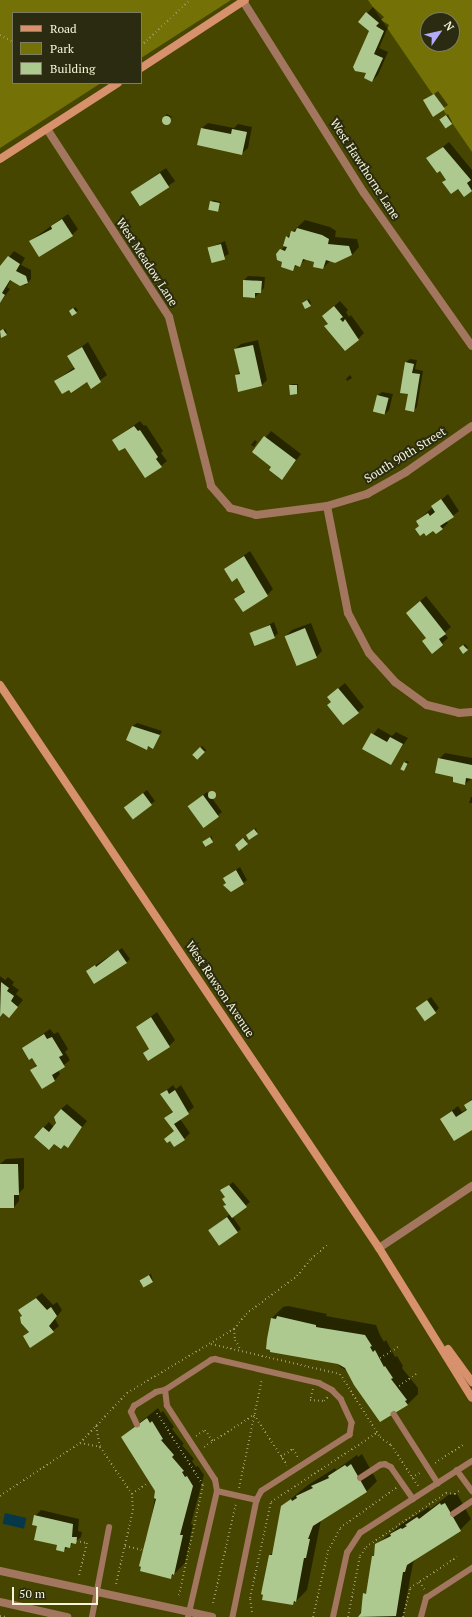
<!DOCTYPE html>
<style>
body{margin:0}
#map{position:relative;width:472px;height:1617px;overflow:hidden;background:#474600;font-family:"PT Serif",serif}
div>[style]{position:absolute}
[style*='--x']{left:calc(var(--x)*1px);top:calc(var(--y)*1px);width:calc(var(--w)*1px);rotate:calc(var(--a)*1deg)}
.green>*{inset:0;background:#747206}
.water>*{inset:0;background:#06384a;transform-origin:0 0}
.shadow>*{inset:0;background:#0007;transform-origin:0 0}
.building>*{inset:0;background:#aec990;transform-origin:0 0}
.round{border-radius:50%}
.path>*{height:2px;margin-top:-1px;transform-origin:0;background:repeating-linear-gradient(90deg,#979763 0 1px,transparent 0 4px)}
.lane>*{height:5.5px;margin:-2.75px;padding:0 2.75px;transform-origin:2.75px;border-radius:2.75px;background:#a3765f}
.street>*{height:8px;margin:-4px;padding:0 4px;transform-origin:4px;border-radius:4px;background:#a3765f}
.secondary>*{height:8px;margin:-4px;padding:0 4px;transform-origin:4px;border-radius:4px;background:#d7916c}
span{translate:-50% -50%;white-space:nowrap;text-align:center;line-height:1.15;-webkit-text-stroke:4px #2b2b11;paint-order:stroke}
.street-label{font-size:12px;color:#f6f7d8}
.legend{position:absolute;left:12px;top:12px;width:130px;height:72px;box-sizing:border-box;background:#2b2b11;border:1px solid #7c7d61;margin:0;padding:5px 7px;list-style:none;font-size:12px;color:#f6f7d8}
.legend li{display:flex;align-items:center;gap:8px;height:20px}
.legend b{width:20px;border:1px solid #7c7d61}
.north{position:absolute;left:420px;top:12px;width:40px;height:40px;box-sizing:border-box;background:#2b2b11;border:1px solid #7c7d61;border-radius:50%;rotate:56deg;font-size:11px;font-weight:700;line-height:16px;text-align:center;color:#f6f7d8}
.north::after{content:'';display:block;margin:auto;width:14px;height:18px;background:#b4acf9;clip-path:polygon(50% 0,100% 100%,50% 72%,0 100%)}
.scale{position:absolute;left:12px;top:1587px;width:86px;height:18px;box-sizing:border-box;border:2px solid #f6f7d8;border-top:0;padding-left:5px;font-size:12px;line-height:14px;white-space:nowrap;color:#f6f7d8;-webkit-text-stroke:3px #2b2b11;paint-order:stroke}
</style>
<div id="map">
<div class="green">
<i style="clip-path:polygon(0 0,231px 0,141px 58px,141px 13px,13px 13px,13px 83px,101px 83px,0 148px)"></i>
<i style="clip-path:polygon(evenodd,368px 0,472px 0,472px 152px,368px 0,428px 20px,452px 20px,452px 44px,428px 44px,428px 20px)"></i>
</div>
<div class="water">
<i style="left:5px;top:1513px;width:22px;height:11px;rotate:13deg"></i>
</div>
<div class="shadow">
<i style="clip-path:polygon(373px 7px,384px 17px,381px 20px,389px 25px,379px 48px,388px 52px,378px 75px,372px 81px,368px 72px,370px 31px,359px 22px)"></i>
<i style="clip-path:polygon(438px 91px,448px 105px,433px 115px,425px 101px)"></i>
<i style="clip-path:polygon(167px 114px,172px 117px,167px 123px,163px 121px)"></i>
<i style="clip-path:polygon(448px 114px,452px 122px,451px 123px,442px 118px)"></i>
<i style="clip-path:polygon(208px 123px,234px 128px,238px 124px,252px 127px,248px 148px,242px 153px,202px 128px)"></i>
<i style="clip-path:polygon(449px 142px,472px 170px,472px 190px,464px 196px,428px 158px)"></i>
<i style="left:166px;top:168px;width:16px;height:42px;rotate:55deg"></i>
<i style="clip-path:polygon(213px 200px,221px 202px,218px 211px,211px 202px)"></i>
<i style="clip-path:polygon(68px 214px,78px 229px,72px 235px,30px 241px)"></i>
<i style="clip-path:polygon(305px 220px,330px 227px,336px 231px,335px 237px,357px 239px,359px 247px,352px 255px,331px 260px,323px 268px,316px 261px,307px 259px,292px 269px,277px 255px,285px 246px,287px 237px)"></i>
<i style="clip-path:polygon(225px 241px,229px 254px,214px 262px,209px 248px)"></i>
<i style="clip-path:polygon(14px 251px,25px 258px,21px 265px,31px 270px,31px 279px,26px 285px,20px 285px,11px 280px,7px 287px,10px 289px,0 303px,0 268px)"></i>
<i style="clip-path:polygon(248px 276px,265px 277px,264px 288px,255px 297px,244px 296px,244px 280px)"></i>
<i style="clip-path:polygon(309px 299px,311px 303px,310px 305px,304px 302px)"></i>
<i style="clip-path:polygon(340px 301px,348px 310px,346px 312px,349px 317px,351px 315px,364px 333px,358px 339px,325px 326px,329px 323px,323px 316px)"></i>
<i style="clip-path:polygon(75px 307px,78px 310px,76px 312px,72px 310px)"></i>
<i style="clip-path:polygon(5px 329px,7px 333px,1px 337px,0 331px)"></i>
<i style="clip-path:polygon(258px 340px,267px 380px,262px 385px,236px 376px,240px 371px,235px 349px,241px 344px)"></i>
<i style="clip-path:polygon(88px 342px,107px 375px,91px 387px,87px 381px,55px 381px,75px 367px,68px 357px)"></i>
<i style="clip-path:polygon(410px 359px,417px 360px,415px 369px,423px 371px,417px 407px,414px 410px,406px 362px)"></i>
<i style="clip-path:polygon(350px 375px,352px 378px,347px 381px,346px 379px)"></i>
<i style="clip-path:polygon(292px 384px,298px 384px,297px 393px,290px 386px)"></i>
<i style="clip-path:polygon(382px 392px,393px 394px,389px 410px,385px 414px,378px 395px)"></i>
<i style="clip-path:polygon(140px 421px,144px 426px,146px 425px,163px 451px,161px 453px,167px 461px,161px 466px,113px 440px)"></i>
<i style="clip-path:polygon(271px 431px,301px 454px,282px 479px,272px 467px,253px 452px)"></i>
<i style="clip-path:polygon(255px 440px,257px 442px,254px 447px,251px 445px)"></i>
<i style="clip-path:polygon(448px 494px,459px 511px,446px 521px,448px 523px,442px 529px,420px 526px,417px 521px)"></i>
<i style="clip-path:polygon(250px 551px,273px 589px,267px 595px,236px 599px,245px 590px,237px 577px,225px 569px)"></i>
<i style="clip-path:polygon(426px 596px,451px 627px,444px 633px,448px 638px,432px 653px,427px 637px,407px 613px)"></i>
<i style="clip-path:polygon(274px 622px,278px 633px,274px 637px,251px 634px)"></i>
<i style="clip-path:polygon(311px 623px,322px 651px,316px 657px,286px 636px,292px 630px)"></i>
<i style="clip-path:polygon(465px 644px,468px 648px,463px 652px,462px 647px)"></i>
<i style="clip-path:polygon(345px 683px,364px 707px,358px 712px,332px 702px,328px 697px)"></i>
<i style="clip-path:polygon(137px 723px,162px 731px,153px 747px,149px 746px,146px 749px,133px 726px)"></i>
<i style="clip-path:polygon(378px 728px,392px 736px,396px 732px,408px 738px,390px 764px,363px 749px)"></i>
<i style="left:202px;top:746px;width:6px;height:13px;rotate:45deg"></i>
<i style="clip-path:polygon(445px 753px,472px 758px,472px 778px,465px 784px,455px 776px,439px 759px)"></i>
<i style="clip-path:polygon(406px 761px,409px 762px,404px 770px,401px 768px)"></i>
<i style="clip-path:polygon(147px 790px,155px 801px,151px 804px,129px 804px)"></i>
<i style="clip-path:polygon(215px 791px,216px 795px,211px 797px,222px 812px,204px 826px,193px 803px,207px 792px,209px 794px)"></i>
<i style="clip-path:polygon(471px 797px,472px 797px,472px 803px,469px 803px)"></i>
<i style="clip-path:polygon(256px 828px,257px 833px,249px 834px)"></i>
<i style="clip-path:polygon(212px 836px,212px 841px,205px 841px)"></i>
<i style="clip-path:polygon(245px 838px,247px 844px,238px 843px)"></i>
<i style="clip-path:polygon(240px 867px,247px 880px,243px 883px,227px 883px,224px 878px)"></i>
<i style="clip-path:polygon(122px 948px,130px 959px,126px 963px,87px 971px)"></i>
<i style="clip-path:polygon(0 976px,5px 980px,8px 977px,14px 982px,12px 985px,19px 990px,16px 994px,23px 1000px,9px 1017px,4px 1012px,0 1017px)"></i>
<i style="clip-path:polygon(431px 997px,439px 1008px,435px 1012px,416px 1008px)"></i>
<i style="clip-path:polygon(157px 1012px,175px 1040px,169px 1046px,144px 1053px,150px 1048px,137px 1027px)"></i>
<i style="clip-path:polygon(50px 1029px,54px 1034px,58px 1032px,68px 1049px,65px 1052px,70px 1060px,58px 1070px,60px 1074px,55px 1080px,42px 1088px,32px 1070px,37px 1064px,23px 1048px)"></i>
<i style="clip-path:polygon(173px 1085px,176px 1089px,181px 1085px,194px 1107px,180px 1119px,190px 1133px,184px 1139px,165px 1118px,173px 1111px,162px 1094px)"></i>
<i style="clip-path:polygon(472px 1099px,472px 1128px,441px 1119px,458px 1106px,462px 1112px,467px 1109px,465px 1105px)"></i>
<i style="clip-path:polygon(67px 1104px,87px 1121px,68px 1146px,43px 1128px,49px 1122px,54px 1127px,61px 1109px)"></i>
<i style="clip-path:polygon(24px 1158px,24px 1188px,19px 1193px,19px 1201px,14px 1207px,0 1207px,0 1164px,6px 1159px)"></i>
<i style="clip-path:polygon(233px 1182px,250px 1202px,232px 1216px,241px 1229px,237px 1232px,210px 1230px,230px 1214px,225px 1206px,226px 1196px,222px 1191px)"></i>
<i style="clip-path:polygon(151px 1274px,153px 1282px,142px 1279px)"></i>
<i style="clip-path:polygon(42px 1293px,53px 1305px,57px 1302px,62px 1310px,55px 1319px,59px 1326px,53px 1331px,24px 1336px,29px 1331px,19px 1310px)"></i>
<i style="clip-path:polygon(288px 1306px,327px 1314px,326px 1316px,376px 1325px,380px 1335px,384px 1342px,386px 1340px,395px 1357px,397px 1356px,403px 1366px,402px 1368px,418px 1388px,418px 1394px,407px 1405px,339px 1366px,340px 1363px,267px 1348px,272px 1318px,283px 1307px)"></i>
<i style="clip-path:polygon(158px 1408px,161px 1413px,163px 1411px,174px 1427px,172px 1429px,184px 1444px,182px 1445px,194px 1459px,192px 1461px,196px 1467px,198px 1466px,204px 1475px,191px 1524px,193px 1525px,185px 1563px,170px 1578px,145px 1541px,150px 1527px,156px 1491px,122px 1437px)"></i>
<i style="clip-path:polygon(362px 1454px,377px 1481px,366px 1492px,321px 1520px,307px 1590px,293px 1604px,270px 1555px,274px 1552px,282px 1506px,308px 1485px,335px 1468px,336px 1470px,357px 1455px,358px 1457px)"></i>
<i style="clip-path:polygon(456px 1492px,471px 1519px,460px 1530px,416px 1558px,413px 1563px,403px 1617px,359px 1617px,367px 1591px,376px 1545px,402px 1524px,429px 1507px,430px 1509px,451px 1493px,452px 1495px)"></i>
<i style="clip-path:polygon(41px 1510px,79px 1519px,78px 1531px,82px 1532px,81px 1537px,63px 1551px,39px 1525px,35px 1516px)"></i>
</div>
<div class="building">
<i style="clip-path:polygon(366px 12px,379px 23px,376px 26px,384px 31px,374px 54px,383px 58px,372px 82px,364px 78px,366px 73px,355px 71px,353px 67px,369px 31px,358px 22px)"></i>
<i style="clip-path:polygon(434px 94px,445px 109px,433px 117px,423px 100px)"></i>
<i style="left:446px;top:115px;width:11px;height:8px;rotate:56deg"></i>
<i class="round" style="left:161.5px;top:115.5px;width:9px;height:9px"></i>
<i style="clip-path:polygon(201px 128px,231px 134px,232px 129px,247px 132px,242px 155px,197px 145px)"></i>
<i style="clip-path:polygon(443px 147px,471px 180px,467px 183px,472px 191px,464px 197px,458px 189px,451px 194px,442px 182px,446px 180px,440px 171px,437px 173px,426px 158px)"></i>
<i style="left:160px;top:173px;width:17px;height:35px;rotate:57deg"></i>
<i style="left:210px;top:201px;width:10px;height:9px;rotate:11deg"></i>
<i style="clip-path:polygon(62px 219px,73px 236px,39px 257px,29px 241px,52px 229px,51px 226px)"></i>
<i style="clip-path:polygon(297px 228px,322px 235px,329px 239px,328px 244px,349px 246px,352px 255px,335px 263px,326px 260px,323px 269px,313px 267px,314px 262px,303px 259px,300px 267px,295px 265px,293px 271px,281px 267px,282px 262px,277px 260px,276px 254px,280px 249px,285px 251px,287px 247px,283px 246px,286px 236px,289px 238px,291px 231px,295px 232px)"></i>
<i style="left:221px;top:244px;width:16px;height:14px;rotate:75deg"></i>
<i style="clip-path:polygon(8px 256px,20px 264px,16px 271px,26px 276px,28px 283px,20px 286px,10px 280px,2px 293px,5px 295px,0 303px,0 266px)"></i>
<i style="clip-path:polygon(243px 280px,262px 281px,261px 293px,255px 293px,255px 298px,243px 297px)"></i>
<i style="clip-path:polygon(307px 300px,311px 306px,305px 309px,302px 303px)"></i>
<i style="clip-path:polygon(334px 306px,343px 317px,340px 319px,343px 322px,345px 319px,359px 340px,345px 351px,324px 326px,328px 324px,322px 316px)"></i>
<i style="clip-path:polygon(73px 308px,77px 313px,72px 316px,69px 311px)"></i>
<i style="clip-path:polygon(3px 329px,7px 335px,1px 338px,0 331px)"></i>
<i style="clip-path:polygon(253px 345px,262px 386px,238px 392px,235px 375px,240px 374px,234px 349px)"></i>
<i style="clip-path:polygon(82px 347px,101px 382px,91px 389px,87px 382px,71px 393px,69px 390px,62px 394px,54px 381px,75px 369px,67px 356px)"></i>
<i style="clip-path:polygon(405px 362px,414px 364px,412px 373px,420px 374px,414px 412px,405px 410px,408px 394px,400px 393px)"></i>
<i style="clip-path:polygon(289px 385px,297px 385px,297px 394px,290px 395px)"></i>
<i style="left:377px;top:395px;width:12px;height:17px;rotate:14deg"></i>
<i style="clip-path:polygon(134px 426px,138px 431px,140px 430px,158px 457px,156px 459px,162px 467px,145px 478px,125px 448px,119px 451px,112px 440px)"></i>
<i style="clip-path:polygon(264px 436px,296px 460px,282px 480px,269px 470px,271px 467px,252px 452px)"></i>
<i style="clip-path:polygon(441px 499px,454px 517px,440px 526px,443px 529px,436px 534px,433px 531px,426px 536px,424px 533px,420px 536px,415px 529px,419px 526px,416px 521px,428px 513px,430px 516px,435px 512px,431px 506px)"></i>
<i style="clip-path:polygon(244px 556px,268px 596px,243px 612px,234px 599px,245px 592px,237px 578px,232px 582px,224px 569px)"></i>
<i style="clip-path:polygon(420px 601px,446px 634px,439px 639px,443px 645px,432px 654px,422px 641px,426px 638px,406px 613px)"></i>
<i style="left:270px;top:625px;width:14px;height:22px;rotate:69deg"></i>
<i style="left:305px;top:628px;width:32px;height:22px;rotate:68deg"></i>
<i style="clip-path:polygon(463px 645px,468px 650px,463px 654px,459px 648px)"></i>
<i style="clip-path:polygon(338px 688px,359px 713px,343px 725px,327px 705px,331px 702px,327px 697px)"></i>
<i style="clip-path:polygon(132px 726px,160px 735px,153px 749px,148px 746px,147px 750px,126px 740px)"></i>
<i style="clip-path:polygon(371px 733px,387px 742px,390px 737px,403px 744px,391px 765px,362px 749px)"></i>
<i style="left:200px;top:747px;width:7px;height:11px;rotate:45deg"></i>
<i style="clip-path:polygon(438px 758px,472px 765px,472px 779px,466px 778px,465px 785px,453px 782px,453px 777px,435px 773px)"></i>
<i style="left:404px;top:762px;width:4px;height:8px;rotate:27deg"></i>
<i class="round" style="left:208px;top:791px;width:8px;height:8px"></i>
<i style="left:143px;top:793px;width:15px;height:24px;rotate:53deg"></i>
<i style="left:203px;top:795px;width:27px;height:19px;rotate:54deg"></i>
<i style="clip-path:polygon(254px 829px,258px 834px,249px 840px,246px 835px)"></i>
<i style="left:210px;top:837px;width:6px;height:9px;rotate:59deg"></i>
<i style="clip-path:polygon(243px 838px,248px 844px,239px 851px,235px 845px)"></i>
<i style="clip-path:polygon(236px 870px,244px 884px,231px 892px,223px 885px,226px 883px,223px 878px)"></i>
<i style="clip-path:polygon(118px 950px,127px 963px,94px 984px,86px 971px,95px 965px,96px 967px)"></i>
<i style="clip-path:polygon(1px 982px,9px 988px,7px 991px,14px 996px,11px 1001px,18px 1007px,9px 1018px,3px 1013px,0 1017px)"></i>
<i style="left:427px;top:1000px;width:16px;height:14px;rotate:55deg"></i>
<i style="clip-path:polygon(151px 1017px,170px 1047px,148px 1061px,143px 1053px,149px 1049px,136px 1027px)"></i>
<i style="clip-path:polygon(44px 1034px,47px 1039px,52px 1037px,63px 1055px,59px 1057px,65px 1067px,52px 1075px,55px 1081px,42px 1089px,30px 1070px,37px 1066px,32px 1058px,29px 1060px,22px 1048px)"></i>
<i style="clip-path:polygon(167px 1090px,169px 1094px,175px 1090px,189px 1114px,174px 1124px,185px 1140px,174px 1147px,170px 1141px,167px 1143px,164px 1139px,174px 1131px,164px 1118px,173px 1112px,160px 1094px)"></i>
<i style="clip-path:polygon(472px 1100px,472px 1130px,454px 1141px,440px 1119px,452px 1111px,456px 1117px,467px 1110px,464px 1105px)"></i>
<i style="clip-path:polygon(61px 1109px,82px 1127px,68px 1148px,64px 1145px,61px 1149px,54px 1144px,49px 1150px,34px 1137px,43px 1127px,49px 1132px,56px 1123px,54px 1117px)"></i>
<i style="clip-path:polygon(0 1164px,18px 1164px,19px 1195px,14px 1195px,14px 1208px,0 1208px)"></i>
<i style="clip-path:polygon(229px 1185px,247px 1207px,232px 1218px,223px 1206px,226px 1205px,222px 1199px,225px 1197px,220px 1190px)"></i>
<i style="left:227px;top:1217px;width:19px;height:23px;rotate:55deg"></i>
<i style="left:149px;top:1275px;width:8px;height:11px;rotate:60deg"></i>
<i style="clip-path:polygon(36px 1298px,47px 1310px,51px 1307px,57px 1316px,49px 1326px,54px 1332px,30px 1348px,23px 1336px,29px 1332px,21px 1323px,20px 1317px,22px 1316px,18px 1310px)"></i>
<i style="clip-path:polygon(277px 1316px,316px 1325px,316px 1327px,365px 1335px,372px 1346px,370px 1347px,373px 1352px,375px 1350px,384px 1367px,385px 1366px,393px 1378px,391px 1379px,407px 1400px,405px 1401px,408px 1405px,380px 1422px,354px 1385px,345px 1368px,338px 1364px,270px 1352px,270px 1350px,266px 1349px,267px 1339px,271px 1318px,276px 1319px)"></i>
<i style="clip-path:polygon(147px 1418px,150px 1423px,152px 1421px,163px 1439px,161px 1440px,174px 1455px,172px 1457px,184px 1471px,182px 1472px,185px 1477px,187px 1476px,193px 1486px,180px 1535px,183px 1535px,174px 1575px,172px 1574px,171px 1579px,140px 1571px,141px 1567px,139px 1566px,156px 1499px,154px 1498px,155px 1491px,121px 1437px)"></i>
<i style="clip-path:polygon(351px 1464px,367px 1492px,313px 1526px,308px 1539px,310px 1539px,306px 1558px,304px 1558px,296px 1602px,294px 1601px,293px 1605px,262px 1600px,263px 1595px,261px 1594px,269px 1555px,272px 1555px,281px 1506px,291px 1499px,292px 1501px,297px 1498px,296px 1496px,313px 1488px,311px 1486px,329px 1478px,328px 1476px,345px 1465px,347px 1467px)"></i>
<i style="clip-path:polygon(440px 1503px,441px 1505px,445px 1503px,461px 1531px,407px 1565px,405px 1572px,403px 1572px,396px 1616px,358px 1617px,361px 1613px,363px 1593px,366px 1594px,372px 1556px,374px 1556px,375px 1544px,391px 1536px,390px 1534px,401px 1528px,402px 1529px,407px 1526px,405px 1525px,417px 1517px,419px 1519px)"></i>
<i style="clip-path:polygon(34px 1515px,73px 1524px,72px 1537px,77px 1537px,76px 1544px,71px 1543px,70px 1548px,65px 1547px,64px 1552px,56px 1550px,57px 1545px,34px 1540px,37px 1526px,32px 1525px)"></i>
</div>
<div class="path">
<i style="--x:0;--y:35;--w:15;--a:28"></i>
<i style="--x:141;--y:46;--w:67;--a:-43.2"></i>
<i style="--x:234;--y:1329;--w:11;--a:85"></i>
<i style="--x:235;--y:1340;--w:12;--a:59"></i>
<i style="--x:211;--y:1344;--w:132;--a:13.1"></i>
<i style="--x:340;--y:1374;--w:75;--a:57.6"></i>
<i style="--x:380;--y:1437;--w:14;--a:36"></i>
<i style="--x:391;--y:1445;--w:49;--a:56.6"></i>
<i style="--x:380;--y:1358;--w:21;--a:-31"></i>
<i style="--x:399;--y:1386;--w:21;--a:-35"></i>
<i style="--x:313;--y:1389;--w:11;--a:105"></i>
<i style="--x:310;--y:1400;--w:14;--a:4"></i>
<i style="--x:324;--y:1401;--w:6;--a:-45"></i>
<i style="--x:157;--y:1413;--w:85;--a:57.4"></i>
<i style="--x:203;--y:1485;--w:113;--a:102.3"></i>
<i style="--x:96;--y:1426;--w:21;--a:79"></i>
<i style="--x:196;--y:1436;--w:11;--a:-34"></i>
<i style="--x:205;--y:1430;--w:14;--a:56"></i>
<i style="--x:80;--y:1443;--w:20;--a:11"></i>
<i style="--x:100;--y:1447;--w:57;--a:55.8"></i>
<i style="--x:204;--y:1447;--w:59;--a:-32.6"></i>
<i style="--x:254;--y:1415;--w:60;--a:56.6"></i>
<i style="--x:281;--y:1457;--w:14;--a:-34"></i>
<i style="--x:293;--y:1449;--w:12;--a:59"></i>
<i style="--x:435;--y:1463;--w:35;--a:-33"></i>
<i style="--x:412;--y:1478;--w:11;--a:-34"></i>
<i style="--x:239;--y:1488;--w:111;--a:-78.1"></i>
<i style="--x:0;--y:1496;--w:96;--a:-33.5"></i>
<i style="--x:80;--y:1443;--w:69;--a:-46.8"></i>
<i style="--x:127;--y:1393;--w:125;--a:-30.9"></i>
<i style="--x:234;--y:1329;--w:19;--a:-51"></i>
<i style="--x:246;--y:1314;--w:64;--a:-36.7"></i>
<i style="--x:297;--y:1276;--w:22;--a:-51"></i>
<i style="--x:311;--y:1259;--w:23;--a:-41"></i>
<i style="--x:76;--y:1541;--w:11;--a:10"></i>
<i style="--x:87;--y:1543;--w:34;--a:104"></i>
<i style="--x:125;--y:1546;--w:17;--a:13"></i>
<i style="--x:419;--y:1582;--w:9;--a:54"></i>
<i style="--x:116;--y:1584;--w:76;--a:-77.1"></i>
<i style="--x:133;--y:1510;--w:16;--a:-94"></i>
<i style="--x:132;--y:1494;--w:19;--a:-35"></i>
<i style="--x:213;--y:1603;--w:103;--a:-77"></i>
<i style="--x:252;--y:1612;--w:14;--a:-98"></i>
<i style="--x:250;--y:1598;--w:98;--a:-77.7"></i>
<i style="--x:271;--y:1502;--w:126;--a:-33.1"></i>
<i style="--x:0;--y:1616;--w:6;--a:9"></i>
<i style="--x:313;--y:1617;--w:68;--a:-77.2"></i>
<i style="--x:328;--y:1551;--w:26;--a:-62"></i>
<i style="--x:340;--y:1528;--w:69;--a:-35.5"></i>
<i style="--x:348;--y:1617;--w:62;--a:-78.9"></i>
<i style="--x:360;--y:1556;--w:11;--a:-56"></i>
<i style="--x:366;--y:1547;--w:97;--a:-34"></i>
<i style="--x:446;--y:1493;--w:9;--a:6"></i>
<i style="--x:455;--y:1494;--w:7;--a:-34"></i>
<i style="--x:403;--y:1617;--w:30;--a:-76"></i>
<i style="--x:410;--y:1588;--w:56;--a:-33.4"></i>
</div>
<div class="lane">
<i style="--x:394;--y:1414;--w:82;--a:57.5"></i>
<i style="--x:137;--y:1425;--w:14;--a:-115"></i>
<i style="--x:131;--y:1412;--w:7;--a:-63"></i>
<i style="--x:134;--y:1406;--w:26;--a:-32"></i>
<i style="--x:156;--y:1392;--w:9;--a:-13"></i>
<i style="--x:457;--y:1470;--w:26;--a:54"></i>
<i style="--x:360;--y:1478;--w:24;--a:-33"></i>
<i style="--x:380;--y:1465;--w:5;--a:-11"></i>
<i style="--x:385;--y:1464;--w:7;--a:27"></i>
<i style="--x:391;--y:1467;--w:39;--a:55"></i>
<i style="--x:217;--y:1491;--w:41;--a:12.7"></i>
<i style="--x:453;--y:1514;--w:23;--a:-34"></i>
<i style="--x:92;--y:1617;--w:91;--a:-79.2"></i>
<i style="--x:188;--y:1617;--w:129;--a:-77"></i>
<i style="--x:217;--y:1491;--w:11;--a:-100"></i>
<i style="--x:215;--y:1480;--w:88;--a:-123"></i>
<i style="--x:167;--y:1406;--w:16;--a:-97"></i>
<i style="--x:165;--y:1390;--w:55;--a:-33.1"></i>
<i style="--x:211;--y:1360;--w:4;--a:-14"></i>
<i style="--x:215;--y:1359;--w:107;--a:13"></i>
<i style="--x:319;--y:1383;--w:15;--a:28"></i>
<i style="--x:332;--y:1390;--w:13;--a:45"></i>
<i style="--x:341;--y:1399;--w:26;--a:65"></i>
<i style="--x:352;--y:1423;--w:12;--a:99"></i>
<i style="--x:350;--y:1435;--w:104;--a:147.5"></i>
<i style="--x:262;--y:1491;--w:10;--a:119"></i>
<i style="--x:257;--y:1500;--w:119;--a:101.6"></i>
<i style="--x:333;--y:1617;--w:66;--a:-77.7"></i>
<i style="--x:347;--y:1553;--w:24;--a:-57"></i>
<i style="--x:360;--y:1533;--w:133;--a:-32.7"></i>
<i style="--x:421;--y:1617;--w:20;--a:-75"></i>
<i style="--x:426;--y:1598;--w:55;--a:-33.1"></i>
</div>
<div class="street">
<i style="--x:243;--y:1;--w:227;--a:57.8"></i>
<i style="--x:364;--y:193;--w:187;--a:54.8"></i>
<i style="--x:47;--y:129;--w:224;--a:57"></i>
<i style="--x:169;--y:317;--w:174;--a:76"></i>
<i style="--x:211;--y:486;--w:29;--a:49"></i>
<i style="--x:230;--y:508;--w:27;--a:15"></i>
<i style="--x:256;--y:515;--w:72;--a:-7.2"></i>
<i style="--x:327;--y:506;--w:42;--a:-16.7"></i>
<i style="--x:367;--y:494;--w:45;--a:-29.4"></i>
<i style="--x:406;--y:472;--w:80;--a:-34.9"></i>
<i style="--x:327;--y:506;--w:109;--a:78.9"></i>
<i style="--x:348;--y:613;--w:45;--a:62.3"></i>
<i style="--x:369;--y:653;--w:39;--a:48"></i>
<i style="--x:395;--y:682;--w:39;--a:36"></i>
<i style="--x:427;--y:705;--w:33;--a:14"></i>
<i style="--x:459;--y:713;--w:13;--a:-4"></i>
<i style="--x:379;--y:1248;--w:112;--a:-33.7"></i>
<i style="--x:0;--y:1571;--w:217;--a:12.2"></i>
<i style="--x:0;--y:1602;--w:69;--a:12.6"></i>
</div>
<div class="secondary">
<i style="--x:141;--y:68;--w:124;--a:-33.2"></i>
<i style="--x:0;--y:159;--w:140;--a:-32.8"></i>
<i style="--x:0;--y:685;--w:679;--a:56.05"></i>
<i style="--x:379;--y:1248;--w:176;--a:58.2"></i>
<i style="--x:448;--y:1349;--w:41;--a:54"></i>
</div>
<div class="street-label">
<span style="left:365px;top:169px;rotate:57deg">West Hawthorne Lane</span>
<span style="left:147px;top:262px;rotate:57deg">West Meadow Lane</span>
<span style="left:405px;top:455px;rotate:-32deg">South 90th Street</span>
<span style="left:220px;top:989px;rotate:56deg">West Rawson Avenue</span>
</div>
<ul class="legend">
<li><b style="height:5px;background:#d7916c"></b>Road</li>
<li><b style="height:11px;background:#747206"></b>Park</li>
<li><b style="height:11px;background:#aec990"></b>Building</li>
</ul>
<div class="north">N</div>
<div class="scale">50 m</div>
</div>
